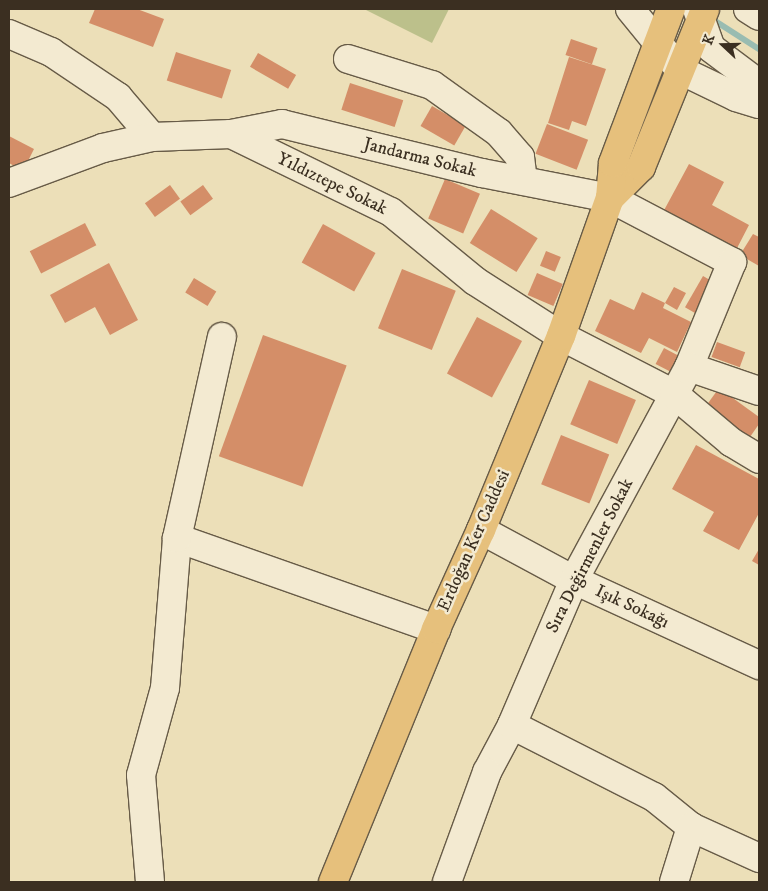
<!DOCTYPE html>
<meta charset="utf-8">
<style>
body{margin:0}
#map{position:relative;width:768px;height:891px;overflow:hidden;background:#ecdfb8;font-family:"IM FELL DW Pica",serif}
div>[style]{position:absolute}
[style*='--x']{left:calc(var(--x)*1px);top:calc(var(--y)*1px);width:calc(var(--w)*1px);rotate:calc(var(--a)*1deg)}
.green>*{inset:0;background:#bcc08b}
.stream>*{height:6px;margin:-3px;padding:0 3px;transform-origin:3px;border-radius:3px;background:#99bcb1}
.building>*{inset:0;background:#d48e68;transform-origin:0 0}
.roads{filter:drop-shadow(1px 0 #675b47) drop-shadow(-1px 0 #675b47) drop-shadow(0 1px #675b47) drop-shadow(0 -1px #675b47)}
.minor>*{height:28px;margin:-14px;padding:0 14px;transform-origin:14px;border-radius:14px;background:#f3ead1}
.major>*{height:28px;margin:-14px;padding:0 14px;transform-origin:14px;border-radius:14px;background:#e6c07c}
span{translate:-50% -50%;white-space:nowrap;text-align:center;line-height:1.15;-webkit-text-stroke:5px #f3ead1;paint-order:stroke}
.street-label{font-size:18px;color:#3b2f21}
.frame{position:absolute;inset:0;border:10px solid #3b2f21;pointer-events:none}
.north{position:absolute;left:698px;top:20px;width:50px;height:50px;-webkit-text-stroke:4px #f3ead1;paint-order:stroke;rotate:291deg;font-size:14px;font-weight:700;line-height:20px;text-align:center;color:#3b2f21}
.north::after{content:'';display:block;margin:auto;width:18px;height:22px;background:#3b2f21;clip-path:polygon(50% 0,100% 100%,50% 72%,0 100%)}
</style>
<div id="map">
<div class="green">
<i style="clip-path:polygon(364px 9px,449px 9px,432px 43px)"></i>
</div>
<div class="stream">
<i style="--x:712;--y:19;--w:56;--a:32.6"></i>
</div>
<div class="building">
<i style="clip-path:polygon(95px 9px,137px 9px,164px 19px,153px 47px,89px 23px)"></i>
<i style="left:571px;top:39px;width:28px;height:17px;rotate:19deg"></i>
<i style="left:176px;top:52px;width:58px;height:30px;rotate:18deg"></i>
<i style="left:258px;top:53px;width:44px;height:16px;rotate:30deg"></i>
<i style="clip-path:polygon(569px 57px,606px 69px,586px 126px,572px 121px,569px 130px,548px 123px)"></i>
<i style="left:350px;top:83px;width:56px;height:28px;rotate:18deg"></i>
<i style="left:432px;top:106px;width:39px;height:23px;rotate:30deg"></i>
<i style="left:547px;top:124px;width:44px;height:32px;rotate:21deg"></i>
<i style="clip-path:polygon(9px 136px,34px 149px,23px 171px,9px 163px)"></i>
<i style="clip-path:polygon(689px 164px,724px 182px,712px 205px,749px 225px,735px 252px,662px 214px)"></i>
<i style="left:445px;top:179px;width:38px;height:43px;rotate:23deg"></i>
<i style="left:170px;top:185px;width:17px;height:31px;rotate:54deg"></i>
<i style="left:203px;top:185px;width:17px;height:28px;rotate:54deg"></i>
<i style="left:491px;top:209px;width:55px;height:40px;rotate:32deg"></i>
<i style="left:85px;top:223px;width:25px;height:62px;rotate:63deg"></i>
<i style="left:323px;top:224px;width:60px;height:44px;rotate:29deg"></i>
<i style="clip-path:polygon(753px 234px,759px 237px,759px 266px,740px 255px)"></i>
<i style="left:546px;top:251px;width:16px;height:16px;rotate:22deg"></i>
<i style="clip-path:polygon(109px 263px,138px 320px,110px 335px,95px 307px,65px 323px,50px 295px)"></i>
<i style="left:402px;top:269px;width:58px;height:64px;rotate:22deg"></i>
<i style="left:537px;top:273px;width:28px;height:24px;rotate:23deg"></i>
<i style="left:703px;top:276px;width:14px;height:36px;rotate:30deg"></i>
<i style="left:194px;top:278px;width:26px;height:17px;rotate:31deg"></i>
<i style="clip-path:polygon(674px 287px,686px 293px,677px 310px,665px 303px,663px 308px,691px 322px,677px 352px,649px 338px,641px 353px,595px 331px,610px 299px,634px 310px,642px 292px,665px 303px)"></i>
<i style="left:477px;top:317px;width:51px;height:64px;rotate:28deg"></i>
<i style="left:263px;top:335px;width:89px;height:129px;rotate:20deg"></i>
<i style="left:717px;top:342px;width:30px;height:16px;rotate:20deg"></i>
<i style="left:664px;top:348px;width:17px;height:18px;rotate:28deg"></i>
<i style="left:589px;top:380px;width:51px;height:48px;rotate:23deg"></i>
<i style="clip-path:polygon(719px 388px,759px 417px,759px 424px,750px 437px,706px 406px)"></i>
<i style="left:561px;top:435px;width:52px;height:53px;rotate:22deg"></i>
<i style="clip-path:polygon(696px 445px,759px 479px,759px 513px,739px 550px,703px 531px,714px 512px,672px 489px)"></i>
<i style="clip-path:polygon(759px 549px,759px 565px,752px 561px)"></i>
</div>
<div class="roads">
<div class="minor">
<i style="--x:630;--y:9;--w:79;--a:50.7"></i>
<i style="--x:680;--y:70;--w:62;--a:25.7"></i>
<i style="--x:736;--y:97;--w:24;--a:17"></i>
<i style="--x:697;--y:9;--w:41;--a:70.3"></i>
<i style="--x:711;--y:48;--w:60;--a:36.9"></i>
<i style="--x:748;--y:9;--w:13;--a:32"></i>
<i style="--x:9;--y:34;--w:46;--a:23.2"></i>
<i style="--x:51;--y:52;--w:81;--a:33.9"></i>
<i style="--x:118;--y:97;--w:52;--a:49.6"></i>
<i style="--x:348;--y:59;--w:88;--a:17.2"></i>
<i style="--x:432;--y:85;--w:82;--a:35.6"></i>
<i style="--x:499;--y:133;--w:32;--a:49"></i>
<i style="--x:520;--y:157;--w:24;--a:83"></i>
<i style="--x:231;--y:134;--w:52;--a:-11.1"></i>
<i style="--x:282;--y:124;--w:206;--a:13.8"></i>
<i style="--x:482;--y:173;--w:130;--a:11.1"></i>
<i style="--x:610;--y:198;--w:138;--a:27.7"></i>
<i style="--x:732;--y:262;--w:113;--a:112.3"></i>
<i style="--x:689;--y:367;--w:242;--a:118.4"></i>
<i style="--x:574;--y:580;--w:158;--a:113.2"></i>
<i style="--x:512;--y:725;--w:53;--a:118"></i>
<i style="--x:487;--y:772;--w:117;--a:110"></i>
<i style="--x:9;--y:183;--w:100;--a:-20.4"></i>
<i style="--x:103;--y:148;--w:50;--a:-12.7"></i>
<i style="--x:152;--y:137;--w:79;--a:-2.2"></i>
<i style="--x:231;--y:134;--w:178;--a:26"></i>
<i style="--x:391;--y:212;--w:109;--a:39.4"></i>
<i style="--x:475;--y:281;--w:102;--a:32.6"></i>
<i style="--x:561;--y:336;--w:127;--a:27.2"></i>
<i style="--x:674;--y:394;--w:75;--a:40.1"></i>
<i style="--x:731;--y:442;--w:33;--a:31"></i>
<i style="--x:689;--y:367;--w:74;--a:18.9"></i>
<i style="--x:481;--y:530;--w:106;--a:28.3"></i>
<i style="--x:574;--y:580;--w:204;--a:24.7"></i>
<i style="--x:177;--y:538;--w:275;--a:19.4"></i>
<i style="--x:512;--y:725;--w:159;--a:26.9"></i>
<i style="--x:654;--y:797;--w:48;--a:39"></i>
<i style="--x:691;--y:827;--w:75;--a:24.5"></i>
<i style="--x:150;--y:882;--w:107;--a:-94.8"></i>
<i style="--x:141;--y:775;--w:90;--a:-74.6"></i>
<i style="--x:165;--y:688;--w:150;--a:-85.4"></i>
<i style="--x:177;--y:538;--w:206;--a:-77.4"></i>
<i style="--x:674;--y:882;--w:58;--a:-72.8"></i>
</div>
<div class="major">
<i style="--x:610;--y:198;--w:44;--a:-45"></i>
<i style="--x:641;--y:167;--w:170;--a:-67.9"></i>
<i style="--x:333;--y:882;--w:273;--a:-67.8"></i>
<i style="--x:436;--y:629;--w:109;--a:-65.6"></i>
<i style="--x:481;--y:530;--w:210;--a:-67.6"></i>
<i style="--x:561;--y:336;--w:146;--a:-70.5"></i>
<i style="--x:610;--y:198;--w:35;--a:-85"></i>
<i style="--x:613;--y:163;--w:165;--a:-69.4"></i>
</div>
</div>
<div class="street-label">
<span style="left:420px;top:158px;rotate:14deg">Jandarma Sokak</span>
<span style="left:332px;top:184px;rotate:26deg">Yıldıztepe Sokak</span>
<span style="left:474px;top:541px;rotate:-66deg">Erdoğan Ker Caddesi</span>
<span style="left:590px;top:556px;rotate:-63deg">Sıra Değirmenler Sokak</span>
<span style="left:632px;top:607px;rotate:25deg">Işık Sokağı</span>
</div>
<div class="frame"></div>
<div class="north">K</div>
</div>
